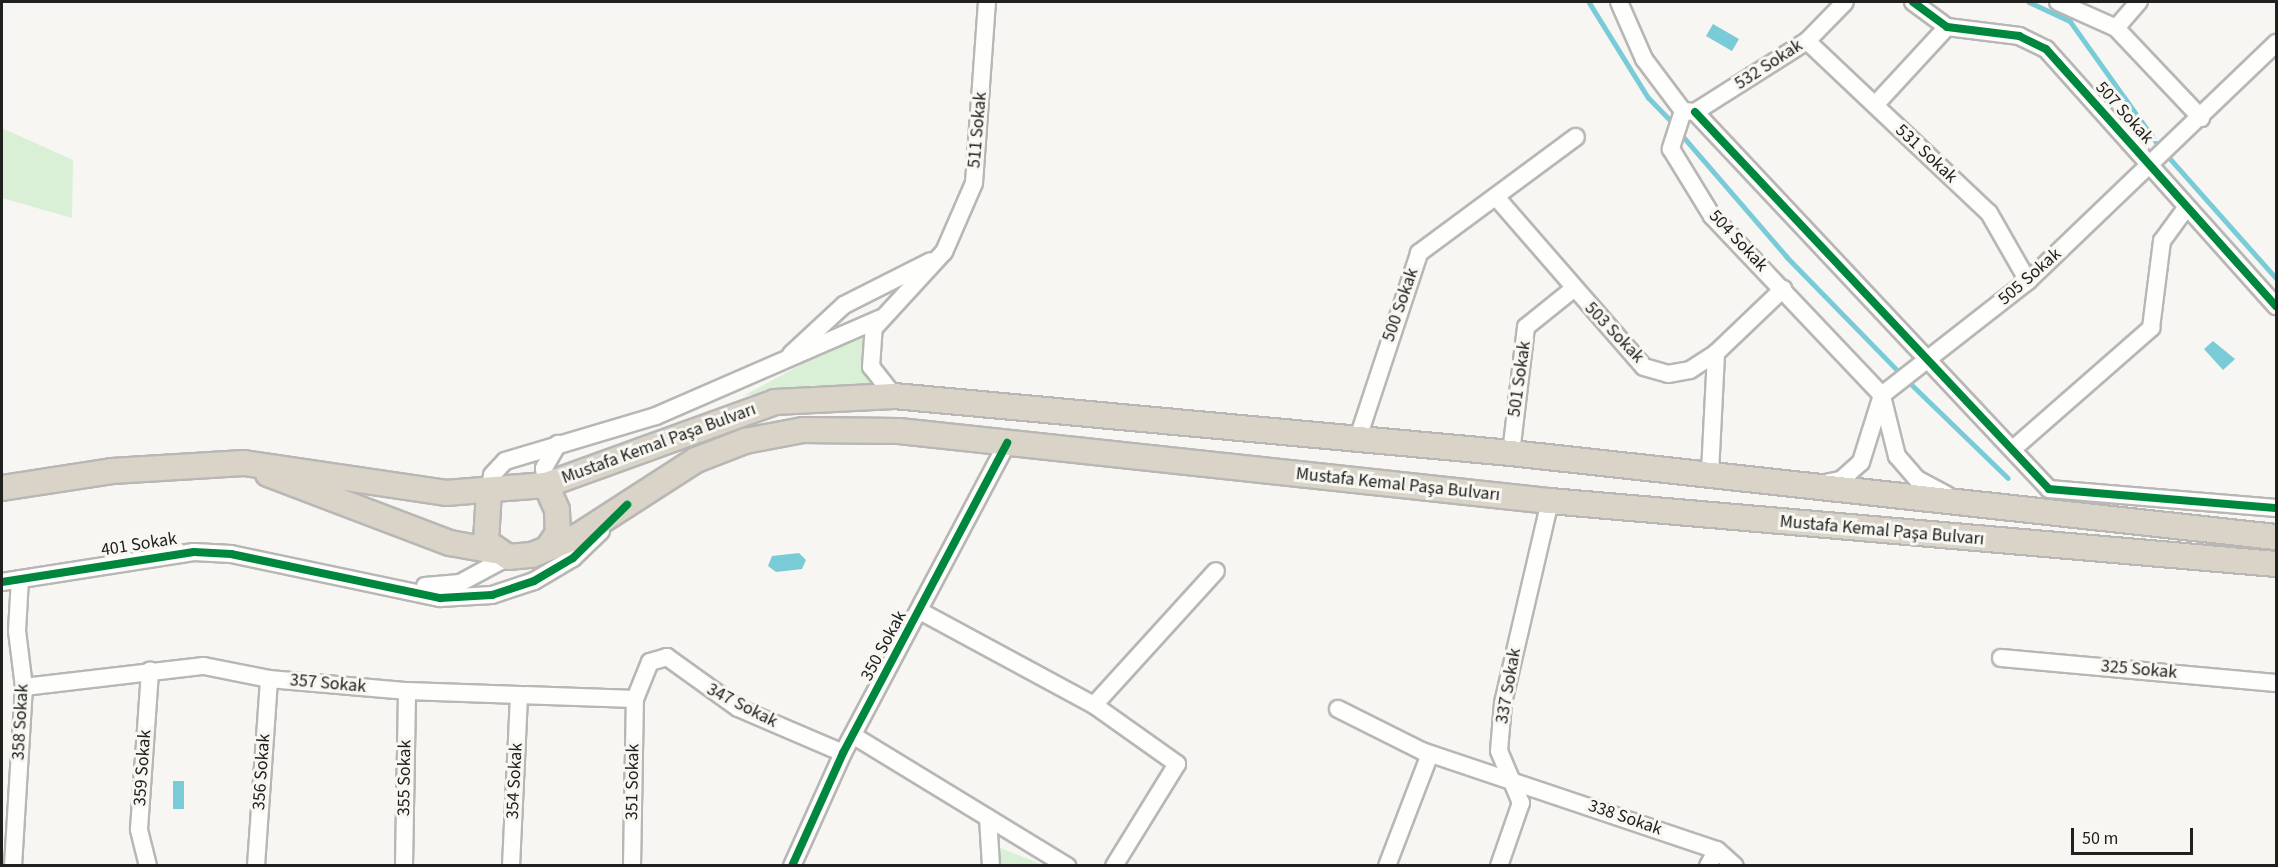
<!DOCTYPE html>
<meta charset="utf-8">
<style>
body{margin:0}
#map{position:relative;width:2278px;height:867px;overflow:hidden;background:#f7f6f3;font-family:"Source Sans 3",sans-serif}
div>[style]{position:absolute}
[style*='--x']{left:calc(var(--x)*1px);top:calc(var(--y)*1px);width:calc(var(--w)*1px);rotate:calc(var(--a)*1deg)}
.green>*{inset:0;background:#daf0d6}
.water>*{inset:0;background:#7acbd8;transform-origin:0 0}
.stream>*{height:4.5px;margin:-2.25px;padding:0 2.25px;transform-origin:2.25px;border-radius:2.25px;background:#7acbd8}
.roads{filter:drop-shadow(2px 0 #b8b7b5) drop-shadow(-2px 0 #b8b7b5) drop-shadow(0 2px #b8b7b5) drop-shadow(0 -2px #b8b7b5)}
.minor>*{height:16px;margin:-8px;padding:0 8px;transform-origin:8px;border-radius:8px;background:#fefefd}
.highway>*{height:24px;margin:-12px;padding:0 12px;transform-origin:12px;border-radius:12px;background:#d9d3c8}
.cycleway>*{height:8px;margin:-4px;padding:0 4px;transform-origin:4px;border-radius:4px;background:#00873e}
span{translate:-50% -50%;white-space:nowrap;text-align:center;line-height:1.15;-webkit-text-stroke:6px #f8f7f2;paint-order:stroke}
.street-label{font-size:18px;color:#20201e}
.frame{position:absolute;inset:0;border:3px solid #20201e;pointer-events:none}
.scale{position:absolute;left:2071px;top:828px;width:122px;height:27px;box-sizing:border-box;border:3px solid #20201e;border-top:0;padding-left:8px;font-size:18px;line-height:21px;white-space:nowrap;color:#20201e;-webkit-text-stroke:4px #f8f7f2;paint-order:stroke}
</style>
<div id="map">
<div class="green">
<i style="clip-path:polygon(2px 128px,73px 160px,72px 218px,2px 198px)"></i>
<i style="clip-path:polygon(867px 329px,863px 366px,873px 385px,815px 385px,743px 396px)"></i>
<i style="clip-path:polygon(996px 846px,1043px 865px,997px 865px)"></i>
</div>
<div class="water">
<i style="left:1713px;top:24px;width:30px;height:14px;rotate:30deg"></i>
<i style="clip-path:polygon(2213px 341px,2235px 359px,2223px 370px,2204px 349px)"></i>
<i style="clip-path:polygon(799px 553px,806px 560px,802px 569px,776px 572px,768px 566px,772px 556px)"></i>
<i style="left:173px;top:781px;width:11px;height:28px"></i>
</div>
<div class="stream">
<i style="--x:1589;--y:2;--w:112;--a:58.2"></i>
<i style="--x:1648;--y:97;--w:37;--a:46"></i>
<i style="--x:2029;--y:2;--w:45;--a:24.9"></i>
<i style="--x:2070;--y:21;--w:155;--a:54.5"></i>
<i style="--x:1681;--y:134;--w:162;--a:49.2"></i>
<i style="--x:1787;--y:257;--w:165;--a:45.7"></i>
<i style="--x:2166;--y:154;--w:166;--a:48.4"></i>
<i style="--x:1908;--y:381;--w:139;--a:44.1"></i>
</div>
<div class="roads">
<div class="minor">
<i style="--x:1619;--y:2;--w:62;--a:66.3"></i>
<i style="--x:1644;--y:59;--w:65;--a:53.1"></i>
<i style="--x:1913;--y:2;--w:42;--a:36.3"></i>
<i style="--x:1947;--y:27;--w:73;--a:7.1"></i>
<i style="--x:2019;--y:36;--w:30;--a:26"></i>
<i style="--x:2046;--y:49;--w:345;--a:48.2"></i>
<i style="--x:2058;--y:2;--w:64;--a:24.1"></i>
<i style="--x:2116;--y:28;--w:124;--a:46.6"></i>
<i style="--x:2116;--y:28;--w:35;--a:-49"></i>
<i style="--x:1807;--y:41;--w:250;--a:43.4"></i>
<i style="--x:1989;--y:213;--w:78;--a:60.2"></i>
<i style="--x:1875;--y:105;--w:106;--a:-47.3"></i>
<i style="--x:1683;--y:111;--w:40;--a:108"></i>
<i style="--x:1671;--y:149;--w:79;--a:58.5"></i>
<i style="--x:1712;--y:216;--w:247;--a:46.5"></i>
<i style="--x:1684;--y:111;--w:11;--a:5"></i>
<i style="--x:1695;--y:112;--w:133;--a:-32.4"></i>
<i style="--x:1807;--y:41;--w:54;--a:-45.7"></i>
<i style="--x:1695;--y:112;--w:517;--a:46.8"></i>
<i style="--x:2049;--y:489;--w:228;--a:4.8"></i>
<i style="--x:1496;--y:197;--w:225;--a:49"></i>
<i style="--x:1644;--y:367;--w:25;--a:16"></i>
<i style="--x:1668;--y:374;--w:22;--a:-10"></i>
<i style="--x:1690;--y:370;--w:31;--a:-33"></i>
<i style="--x:1716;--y:353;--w:93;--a:-43.7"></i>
<i style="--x:791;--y:354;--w:72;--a:-42.8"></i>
<i style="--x:844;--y:305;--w:97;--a:-26.8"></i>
<i style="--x:894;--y:396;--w:37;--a:-128"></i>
<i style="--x:871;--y:367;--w:39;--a:-86"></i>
<i style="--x:874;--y:328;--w:103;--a:-47.4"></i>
<i style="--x:944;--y:252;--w:75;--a:-66.5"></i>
<i style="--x:974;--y:183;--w:181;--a:-85.9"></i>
<i style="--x:1882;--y:396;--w:62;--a:76"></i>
<i style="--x:1897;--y:456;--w:30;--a:49"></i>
<i style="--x:1917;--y:479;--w:34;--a:28"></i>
<i style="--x:1357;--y:441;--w:198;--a:-71.7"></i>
<i style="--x:1419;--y:253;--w:195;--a:-36.5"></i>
<i style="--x:2013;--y:449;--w:184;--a:-41.2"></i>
<i style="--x:2151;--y:328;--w:88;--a:-82.8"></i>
<i style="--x:2162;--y:241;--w:41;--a:-54"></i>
<i style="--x:1511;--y:453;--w:127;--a:-83.2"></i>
<i style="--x:1526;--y:327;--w:59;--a:-38.8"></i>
<i style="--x:1710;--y:473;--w:120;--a:-87.1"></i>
<i style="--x:1825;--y:483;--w:16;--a:-11"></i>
<i style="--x:1841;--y:480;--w:27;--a:-42"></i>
<i style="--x:1861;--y:462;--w:70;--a:-72.6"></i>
<i style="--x:1882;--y:395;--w:185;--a:-38"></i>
<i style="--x:2028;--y:281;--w:344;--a:-43.8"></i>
<i style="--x:546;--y:485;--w:17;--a:-97"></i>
<i style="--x:544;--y:468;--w:28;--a:-60"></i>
<i style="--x:489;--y:491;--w:16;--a:-79"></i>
<i style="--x:492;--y:475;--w:19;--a:-47"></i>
<i style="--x:505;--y:461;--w:158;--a:-16.6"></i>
<i style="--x:656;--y:416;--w:245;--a:-23.5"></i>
<i style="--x:2;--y:582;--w:194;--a:-8.9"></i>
<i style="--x:194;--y:552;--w:37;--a:3"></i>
<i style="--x:231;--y:554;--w:214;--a:11.9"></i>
<i style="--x:440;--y:598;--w:52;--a:-3.3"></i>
<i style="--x:492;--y:595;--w:44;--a:-18.4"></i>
<i style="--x:534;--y:581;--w:45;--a:-30.5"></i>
<i style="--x:573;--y:558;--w:39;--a:-44"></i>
<i style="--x:425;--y:586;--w:35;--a:-5"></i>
<i style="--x:460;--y:583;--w:55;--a:-28.4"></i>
<i style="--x:920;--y:611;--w:198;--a:28.4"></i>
<i style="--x:1094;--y:705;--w:102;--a:35.4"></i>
<i style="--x:1177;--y:764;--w:120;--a:121.7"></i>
<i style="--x:2001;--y:658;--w:276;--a:5.2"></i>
<i style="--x:24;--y:687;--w:181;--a:-6.7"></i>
<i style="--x:204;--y:666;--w:66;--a:11.3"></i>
<i style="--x:269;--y:679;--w:139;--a:5"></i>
<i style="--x:407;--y:691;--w:228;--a:2"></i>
<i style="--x:1094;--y:705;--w:181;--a:-47.7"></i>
<i style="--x:1338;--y:709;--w:94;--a:26.6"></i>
<i style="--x:1422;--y:751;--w:311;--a:18.6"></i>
<i style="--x:1717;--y:850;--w:24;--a:42"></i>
<i style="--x:854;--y:736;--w:250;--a:31.4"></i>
<i style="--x:988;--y:818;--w:48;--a:86.4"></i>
<i style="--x:13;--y:866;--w:179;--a:-86.5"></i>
<i style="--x:24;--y:687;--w:56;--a:-97.1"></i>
<i style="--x:17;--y:631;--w:52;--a:-86.7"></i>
<i style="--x:148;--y:866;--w:38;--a:-104"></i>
<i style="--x:139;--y:829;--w:159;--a:-86"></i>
<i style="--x:256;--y:866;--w:187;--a:-86"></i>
<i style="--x:404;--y:866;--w:175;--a:-89"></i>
<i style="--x:511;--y:866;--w:170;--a:-87.3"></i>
<i style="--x:632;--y:866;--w:167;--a:-89"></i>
<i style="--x:635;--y:699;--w:40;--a:-68"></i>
<i style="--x:650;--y:662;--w:18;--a:-16"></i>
<i style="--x:667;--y:657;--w:87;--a:35.7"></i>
<i style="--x:738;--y:708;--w:114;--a:23.2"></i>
<i style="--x:792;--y:866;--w:124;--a:-65.7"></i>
<i style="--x:843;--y:753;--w:351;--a:-62.1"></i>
<i style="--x:1387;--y:866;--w:120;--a:-69"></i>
<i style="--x:1499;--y:866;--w:67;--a:-70.8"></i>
<i style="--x:1521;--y:803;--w:56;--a:-112.9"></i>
<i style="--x:1499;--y:751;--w:48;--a:-85.2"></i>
<i style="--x:1503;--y:703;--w:207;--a:-76.9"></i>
<i style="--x:1708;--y:866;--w:18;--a:-61"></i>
</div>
<div class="highway">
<i style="--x:268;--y:474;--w:195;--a:20.8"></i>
<i style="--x:450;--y:543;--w:45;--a:10.3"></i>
<i style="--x:546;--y:485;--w:27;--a:66"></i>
<i style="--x:557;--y:510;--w:23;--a:88"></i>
<i style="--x:558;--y:533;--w:18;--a:124"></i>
<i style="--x:2;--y:488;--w:111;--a:-8.8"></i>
<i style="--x:112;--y:471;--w:132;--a:-3.5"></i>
<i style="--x:244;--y:463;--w:204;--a:8.4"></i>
<i style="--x:446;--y:493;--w:100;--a:-4.6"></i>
<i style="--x:546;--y:485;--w:244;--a:-19.9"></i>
<i style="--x:775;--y:402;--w:119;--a:-2.9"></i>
<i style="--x:894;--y:396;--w:620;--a:5.28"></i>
<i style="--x:1511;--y:453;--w:770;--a:6.27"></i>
<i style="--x:489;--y:491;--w:51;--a:93.4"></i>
<i style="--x:486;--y:542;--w:27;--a:34"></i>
<i style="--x:508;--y:557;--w:24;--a:-5"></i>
<i style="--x:532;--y:555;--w:50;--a:-22.4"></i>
<i style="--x:578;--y:536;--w:140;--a:-32.8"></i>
<i style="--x:696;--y:460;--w:53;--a:-21.2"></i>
<i style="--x:745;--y:441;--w:59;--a:-10.7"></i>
<i style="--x:803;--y:430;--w:96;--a:0.6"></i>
<i style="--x:899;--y:431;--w:655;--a:6.14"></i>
<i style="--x:1550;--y:501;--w:729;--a:4.96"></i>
</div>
</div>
<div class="cycleway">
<i style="--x:1913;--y:2;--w:42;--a:36.3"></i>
<i style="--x:1947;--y:27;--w:73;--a:7.1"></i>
<i style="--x:2019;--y:36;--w:30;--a:26"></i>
<i style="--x:2046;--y:49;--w:345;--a:48.2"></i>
<i style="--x:1695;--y:112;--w:517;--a:46.8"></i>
<i style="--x:2049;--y:489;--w:228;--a:4.8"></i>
<i style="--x:2;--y:582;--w:194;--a:-8.9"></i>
<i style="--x:194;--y:552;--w:37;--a:3"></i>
<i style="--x:231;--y:554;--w:214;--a:11.9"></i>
<i style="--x:440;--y:598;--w:52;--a:-3.3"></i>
<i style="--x:492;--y:595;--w:44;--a:-18.4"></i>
<i style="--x:534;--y:581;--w:45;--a:-30.5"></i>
<i style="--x:573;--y:558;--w:76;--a:-44.5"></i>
<i style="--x:792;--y:866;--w:124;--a:-65.7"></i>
<i style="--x:843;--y:753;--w:351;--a:-62.1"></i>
</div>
<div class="street-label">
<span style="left:1769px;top:65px;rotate:-33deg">532 Sokak</span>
<span style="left:2124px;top:113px;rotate:48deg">507 Sokak</span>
<span style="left:978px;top:130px;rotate:-85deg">511 Sokak</span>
<span style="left:1926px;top:154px;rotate:43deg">531 Sokak</span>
<span style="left:1738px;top:241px;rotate:47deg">504 Sokak</span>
<span style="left:2030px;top:277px;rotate:-41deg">505 Sokak</span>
<span style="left:1401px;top:305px;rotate:-71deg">500 Sokak</span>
<span style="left:1614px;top:333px;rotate:46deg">503 Sokak</span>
<span style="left:1520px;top:379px;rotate:-82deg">501 Sokak</span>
<span style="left:659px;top:444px;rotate:-20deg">Mustafa Kemal Paşa Bulvarı</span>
<span style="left:1398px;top:485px;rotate:6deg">Mustafa Kemal Paşa Bulvarı</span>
<span style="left:1882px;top:531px;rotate:5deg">Mustafa Kemal Paşa Bulvarı</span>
<span style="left:139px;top:545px;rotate:-9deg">401 Sokak</span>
<span style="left:884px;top:646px;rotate:-62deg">350 Sokak</span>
<span style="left:2139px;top:670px;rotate:5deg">325 Sokak</span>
<span style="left:328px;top:684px;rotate:5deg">357 Sokak</span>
<span style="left:1509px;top:686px;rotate:-80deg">337 Sokak</span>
<span style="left:742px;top:706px;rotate:27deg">347 Sokak</span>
<span style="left:21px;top:722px;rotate:-87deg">358 Sokak</span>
<span style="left:143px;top:768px;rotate:-86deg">359 Sokak</span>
<span style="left:262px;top:772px;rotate:-86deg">356 Sokak</span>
<span style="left:405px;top:778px;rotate:-89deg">355 Sokak</span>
<span style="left:515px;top:781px;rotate:-87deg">354 Sokak</span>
<span style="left:633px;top:782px;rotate:-89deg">351 Sokak</span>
<span style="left:1625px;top:818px;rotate:19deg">338 Sokak</span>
</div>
<div class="frame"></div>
<div class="scale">50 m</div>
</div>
